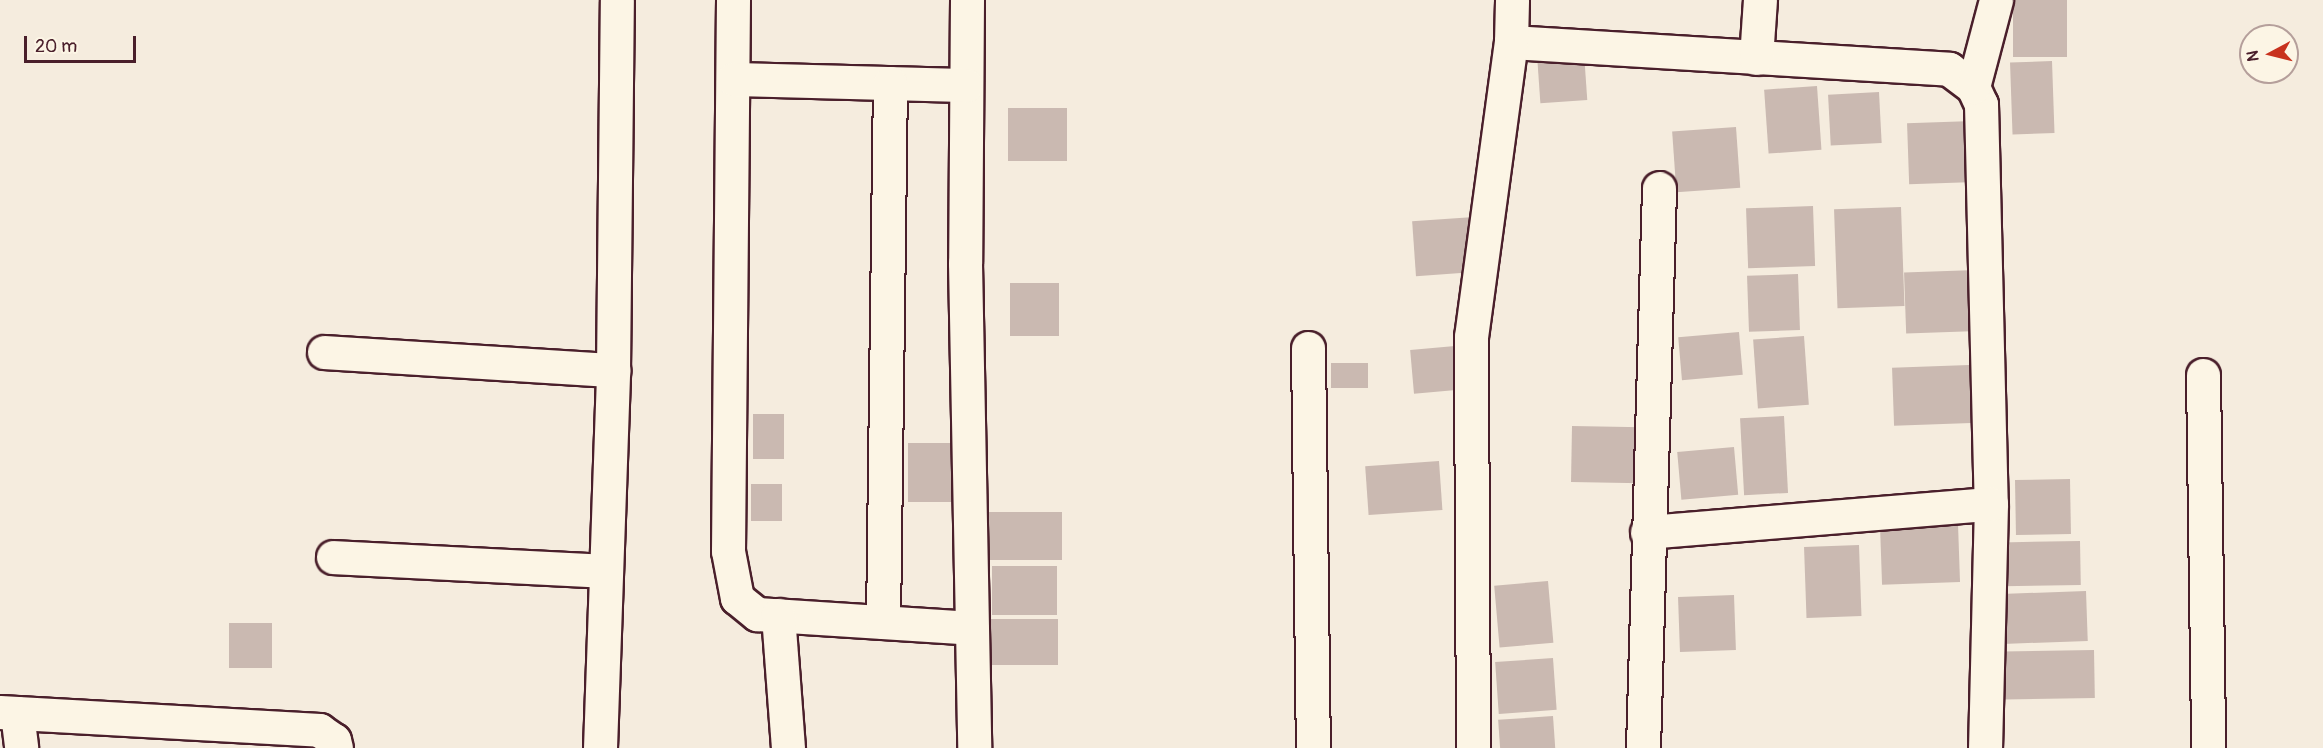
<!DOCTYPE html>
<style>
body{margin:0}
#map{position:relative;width:2323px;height:748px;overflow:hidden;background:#f5ecde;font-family:Pangolin,sans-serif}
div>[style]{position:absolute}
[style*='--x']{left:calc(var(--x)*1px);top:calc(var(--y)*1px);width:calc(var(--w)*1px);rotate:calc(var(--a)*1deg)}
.building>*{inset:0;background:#cab9b1;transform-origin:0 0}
.roads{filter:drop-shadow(2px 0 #4a1f2b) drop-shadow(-2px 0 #4a1f2b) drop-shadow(0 2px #4a1f2b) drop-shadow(0 -2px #4a1f2b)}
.minor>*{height:33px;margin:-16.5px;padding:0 16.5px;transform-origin:16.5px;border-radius:16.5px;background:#fcf5e5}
span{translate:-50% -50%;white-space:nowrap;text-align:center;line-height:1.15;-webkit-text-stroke:6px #fcf5e5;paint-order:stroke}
.north{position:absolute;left:2239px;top:24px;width:60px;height:60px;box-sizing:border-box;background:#fcf5e5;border:2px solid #b59f9b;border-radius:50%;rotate:263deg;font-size:16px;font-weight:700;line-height:24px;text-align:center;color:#4a1f2b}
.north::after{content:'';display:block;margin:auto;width:21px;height:27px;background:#c8321e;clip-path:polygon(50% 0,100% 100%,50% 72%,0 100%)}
.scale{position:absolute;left:24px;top:36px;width:112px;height:27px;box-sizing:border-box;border:3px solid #4a1f2b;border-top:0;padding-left:8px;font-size:18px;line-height:21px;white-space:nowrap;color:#4a1f2b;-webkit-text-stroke:4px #fcf5e5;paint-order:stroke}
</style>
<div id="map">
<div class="building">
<i style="left:2013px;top:0;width:54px;height:57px"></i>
<i style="left:1584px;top:53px;width:47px;height:47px;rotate:86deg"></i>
<i style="left:2052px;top:61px;width:72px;height:42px;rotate:88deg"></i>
<i style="left:1817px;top:86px;width:64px;height:53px;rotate:86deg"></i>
<i style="left:1879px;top:92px;width:51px;height:51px;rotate:87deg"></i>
<i style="left:1008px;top:108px;width:59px;height:53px"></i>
<i style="left:1973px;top:121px;width:61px;height:66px;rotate:88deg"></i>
<i style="left:1736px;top:127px;width:61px;height:64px;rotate:86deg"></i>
<i style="left:1813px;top:206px;width:60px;height:67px;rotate:88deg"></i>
<i style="left:1901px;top:207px;width:99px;height:67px;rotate:88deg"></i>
<i style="left:1474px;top:217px;width:55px;height:62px;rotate:86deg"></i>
<i style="left:1976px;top:270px;width:61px;height:72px;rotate:88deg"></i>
<i style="left:1798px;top:274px;width:56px;height:51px;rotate:88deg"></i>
<i style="left:1010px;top:283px;width:49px;height:53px"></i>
<i style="left:1739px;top:332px;width:43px;height:61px;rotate:85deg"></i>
<i style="left:1804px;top:336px;width:69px;height:51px;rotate:86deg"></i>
<i style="left:1455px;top:346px;width:44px;height:45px;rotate:85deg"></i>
<i style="left:1331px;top:363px;width:37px;height:25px"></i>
<i style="left:1969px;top:365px;width:58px;height:77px;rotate:88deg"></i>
<i style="left:753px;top:414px;width:31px;height:45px"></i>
<i style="left:1784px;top:416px;width:77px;height:44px;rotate:87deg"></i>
<i style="left:1572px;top:426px;width:70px;height:56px;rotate:1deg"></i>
<i style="left:908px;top:443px;width:46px;height:59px"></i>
<i style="left:1734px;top:447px;width:48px;height:57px;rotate:85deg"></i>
<i style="left:1439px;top:461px;width:49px;height:74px;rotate:86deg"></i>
<i style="left:2070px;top:479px;width:55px;height:55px;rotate:89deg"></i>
<i style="left:782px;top:484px;width:37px;height:31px;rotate:90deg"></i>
<i style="left:1062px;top:512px;width:48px;height:73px;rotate:90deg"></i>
<i style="left:1958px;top:524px;width:58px;height:78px;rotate:88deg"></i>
<i style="left:2080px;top:541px;width:44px;height:79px;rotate:89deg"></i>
<i style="left:1859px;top:545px;width:71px;height:55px;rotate:88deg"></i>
<i style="left:992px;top:566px;width:65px;height:49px"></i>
<i style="left:1548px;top:581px;width:62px;height:54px;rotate:85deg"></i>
<i style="left:2086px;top:591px;width:50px;height:85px;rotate:88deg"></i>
<i style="left:1734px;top:595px;width:55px;height:56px;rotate:88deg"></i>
<i style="left:983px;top:619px;width:75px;height:46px"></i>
<i style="left:229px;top:623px;width:43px;height:45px"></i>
<i style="left:2094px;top:650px;width:48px;height:91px;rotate:89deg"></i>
<i style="left:1553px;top:658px;width:52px;height:58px;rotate:86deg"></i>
<i style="left:1553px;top:716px;width:32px;height:55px;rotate:86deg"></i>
</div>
<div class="roads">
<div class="minor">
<i style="--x:733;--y:0;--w:551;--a:90.52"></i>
<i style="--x:728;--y:551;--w:48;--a:79.2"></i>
<i style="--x:737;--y:598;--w:26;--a:39"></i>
<i style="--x:757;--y:614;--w:215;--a:3.7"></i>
<i style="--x:967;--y:0;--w:263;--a:90.4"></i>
<i style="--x:965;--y:263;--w:485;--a:88.9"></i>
<i style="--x:1511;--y:42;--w:439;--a:3.5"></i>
<i style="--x:1949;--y:69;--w:30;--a:37"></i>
<i style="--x:1973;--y:87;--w:19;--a:65"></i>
<i style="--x:1981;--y:104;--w:400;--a:88.6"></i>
<i style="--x:1991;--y:504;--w:244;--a:91.4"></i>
<i style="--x:1756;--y:58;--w:58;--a:-86.1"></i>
<i style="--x:733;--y:79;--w:233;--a:1.5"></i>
<i style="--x:1973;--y:87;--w:90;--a:-75.2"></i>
<i style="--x:1308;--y:348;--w:400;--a:89.3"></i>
<i style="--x:324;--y:352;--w:290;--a:3.6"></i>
<i style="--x:2203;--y:375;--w:373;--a:89.2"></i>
<i style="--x:1647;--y:532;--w:345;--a:-4.7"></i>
<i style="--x:333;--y:557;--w:273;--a:2.9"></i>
<i style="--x:778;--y:615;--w:133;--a:85.7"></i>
<i style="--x:883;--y:622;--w:539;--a:-89.26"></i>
<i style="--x:0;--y:712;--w:320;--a:3.2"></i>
<i style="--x:319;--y:730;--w:18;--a:34"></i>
<i style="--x:334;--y:740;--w:8;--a:76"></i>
<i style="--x:17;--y:713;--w:35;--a:83"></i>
<i style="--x:600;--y:748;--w:378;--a:-88"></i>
<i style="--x:613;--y:370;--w:370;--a:-89.4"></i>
<i style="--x:1473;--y:748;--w:411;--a:-90.3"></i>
<i style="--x:1471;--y:337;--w:298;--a:-82.3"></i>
<i style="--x:1511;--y:42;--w:42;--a:-88.6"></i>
<i style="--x:1643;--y:748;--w:560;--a:-88.36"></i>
</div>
</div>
<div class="north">N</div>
<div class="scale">20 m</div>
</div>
